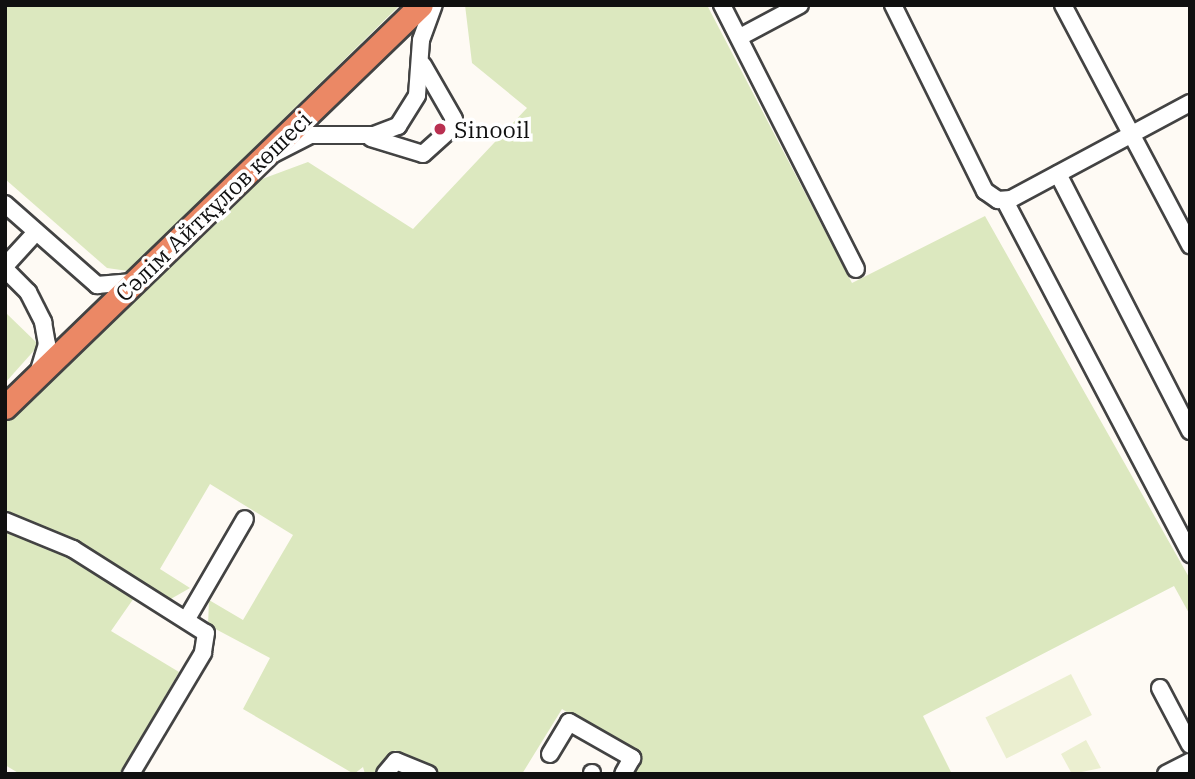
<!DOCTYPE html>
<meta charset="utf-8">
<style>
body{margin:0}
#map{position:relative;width:1195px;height:779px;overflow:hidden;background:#fefaf4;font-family:"IBM Plex Serif",serif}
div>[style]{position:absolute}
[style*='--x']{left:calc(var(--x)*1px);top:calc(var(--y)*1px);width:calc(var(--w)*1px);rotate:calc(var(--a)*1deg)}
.green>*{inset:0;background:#dce8bf}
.pitch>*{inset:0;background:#ebefd0;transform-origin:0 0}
.stream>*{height:3.5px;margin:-1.75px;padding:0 1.75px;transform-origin:1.75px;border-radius:1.75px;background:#bce9f3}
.roads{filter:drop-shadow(2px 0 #434343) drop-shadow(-2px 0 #434343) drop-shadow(0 2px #434343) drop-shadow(0 -2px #434343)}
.minor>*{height:16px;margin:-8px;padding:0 8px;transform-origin:8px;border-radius:8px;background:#fff}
.highway>*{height:23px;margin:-11.5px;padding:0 11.5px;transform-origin:11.5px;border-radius:11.5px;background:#eb8865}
.dots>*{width:19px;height:19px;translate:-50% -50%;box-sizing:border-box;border:4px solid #fff;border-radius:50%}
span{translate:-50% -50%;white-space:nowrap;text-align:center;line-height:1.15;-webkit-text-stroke:7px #fff;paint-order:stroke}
.poi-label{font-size:23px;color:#101010}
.left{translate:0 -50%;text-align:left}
.street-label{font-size:23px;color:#101010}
.frame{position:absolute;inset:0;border:7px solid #101010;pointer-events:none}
</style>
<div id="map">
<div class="green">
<i style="clip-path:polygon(5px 5px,400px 5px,128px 271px,107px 268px,5px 179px)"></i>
<i style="clip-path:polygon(465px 5px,707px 5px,852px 283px,985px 216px,1190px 579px,1190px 615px,1174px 586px,923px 716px,952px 774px,630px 774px,639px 757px,562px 709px,522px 774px,437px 774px,395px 750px,381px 774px,365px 774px,363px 767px,354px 774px,243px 709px,270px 658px,208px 625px,209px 600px,243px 620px,293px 535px,210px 484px,160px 569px,190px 588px,169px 600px,143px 585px,111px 631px,179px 672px,120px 774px,20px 774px,5px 765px,5px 423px,251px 183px,308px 162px,413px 229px,527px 108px,472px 63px)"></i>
<i style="clip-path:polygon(5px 312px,39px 345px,5px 383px)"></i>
</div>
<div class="pitch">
<i style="left:1071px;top:674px;width:46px;height:96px;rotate:63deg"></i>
<i style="clip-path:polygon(1086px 740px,1101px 768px,1072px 774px,1061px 754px)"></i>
</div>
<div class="stream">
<i style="--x:5;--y:773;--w:1;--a:45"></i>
</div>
<div class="roads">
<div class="minor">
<i style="--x:722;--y:5;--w:296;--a:63.1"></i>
<i style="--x:893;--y:5;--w:208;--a:63.7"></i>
<i style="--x:985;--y:191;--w:16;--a:35"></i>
<i style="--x:998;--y:200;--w:13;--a:-4"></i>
<i style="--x:1011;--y:199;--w:203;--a:-28.2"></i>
<i style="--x:1063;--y:5;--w:272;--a:62.1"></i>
<i style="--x:740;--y:37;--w:68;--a:-28.1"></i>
<i style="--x:371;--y:138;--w:54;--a:17.1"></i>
<i style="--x:423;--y:154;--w:38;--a:-42"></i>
<i style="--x:451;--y:129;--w:10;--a:-73"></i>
<i style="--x:454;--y:119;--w:62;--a:-119.9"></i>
<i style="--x:275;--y:153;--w:39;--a:-27"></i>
<i style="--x:310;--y:135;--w:64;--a:0"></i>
<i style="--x:374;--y:135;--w:26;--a:-21"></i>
<i style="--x:398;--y:126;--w:36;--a:-58"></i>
<i style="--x:417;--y:95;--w:55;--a:-85.8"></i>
<i style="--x:421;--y:40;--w:37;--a:-70"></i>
<i style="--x:1058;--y:174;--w:289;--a:62.8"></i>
<i style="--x:1005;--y:201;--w:399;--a:62.3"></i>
<i style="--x:5;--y:204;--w:123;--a:41.4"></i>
<i style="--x:97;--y:285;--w:36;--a:-5"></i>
<i style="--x:5;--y:266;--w:46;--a:-47.6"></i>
<i style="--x:5;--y:269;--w:33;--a:45"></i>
<i style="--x:28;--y:292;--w:34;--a:63"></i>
<i style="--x:43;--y:322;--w:22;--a:80"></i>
<i style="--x:47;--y:344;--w:28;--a:107"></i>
<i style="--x:5;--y:521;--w:74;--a:22.4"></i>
<i style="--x:73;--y:549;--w:157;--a:32.3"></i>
<i style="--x:206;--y:633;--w:20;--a:99"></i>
<i style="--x:203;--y:653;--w:141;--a:120.8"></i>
<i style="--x:188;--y:617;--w:113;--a:-59.8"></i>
<i style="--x:1160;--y:688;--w:64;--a:62.2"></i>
<i style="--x:550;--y:754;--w:37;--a:-59"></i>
<i style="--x:569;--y:722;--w:73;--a:29.7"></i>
<i style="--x:632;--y:758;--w:18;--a:119"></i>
<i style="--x:385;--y:774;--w:17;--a:-50"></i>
<i style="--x:396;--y:761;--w:35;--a:22"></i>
<i style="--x:592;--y:774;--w:1;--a:-90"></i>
<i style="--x:1166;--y:774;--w:27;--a:-27"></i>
</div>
<div class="highway">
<i style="--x:5;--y:407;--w:578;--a:-44.02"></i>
</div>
</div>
<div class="dots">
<i style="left:440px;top:129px;background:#b93051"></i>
</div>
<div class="poi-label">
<span class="left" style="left:454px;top:129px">Sinooil</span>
</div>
<div class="street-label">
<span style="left:213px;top:206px;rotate:-44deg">Сәлім Айтқұлов көшесі</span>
</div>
<div class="frame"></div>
</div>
